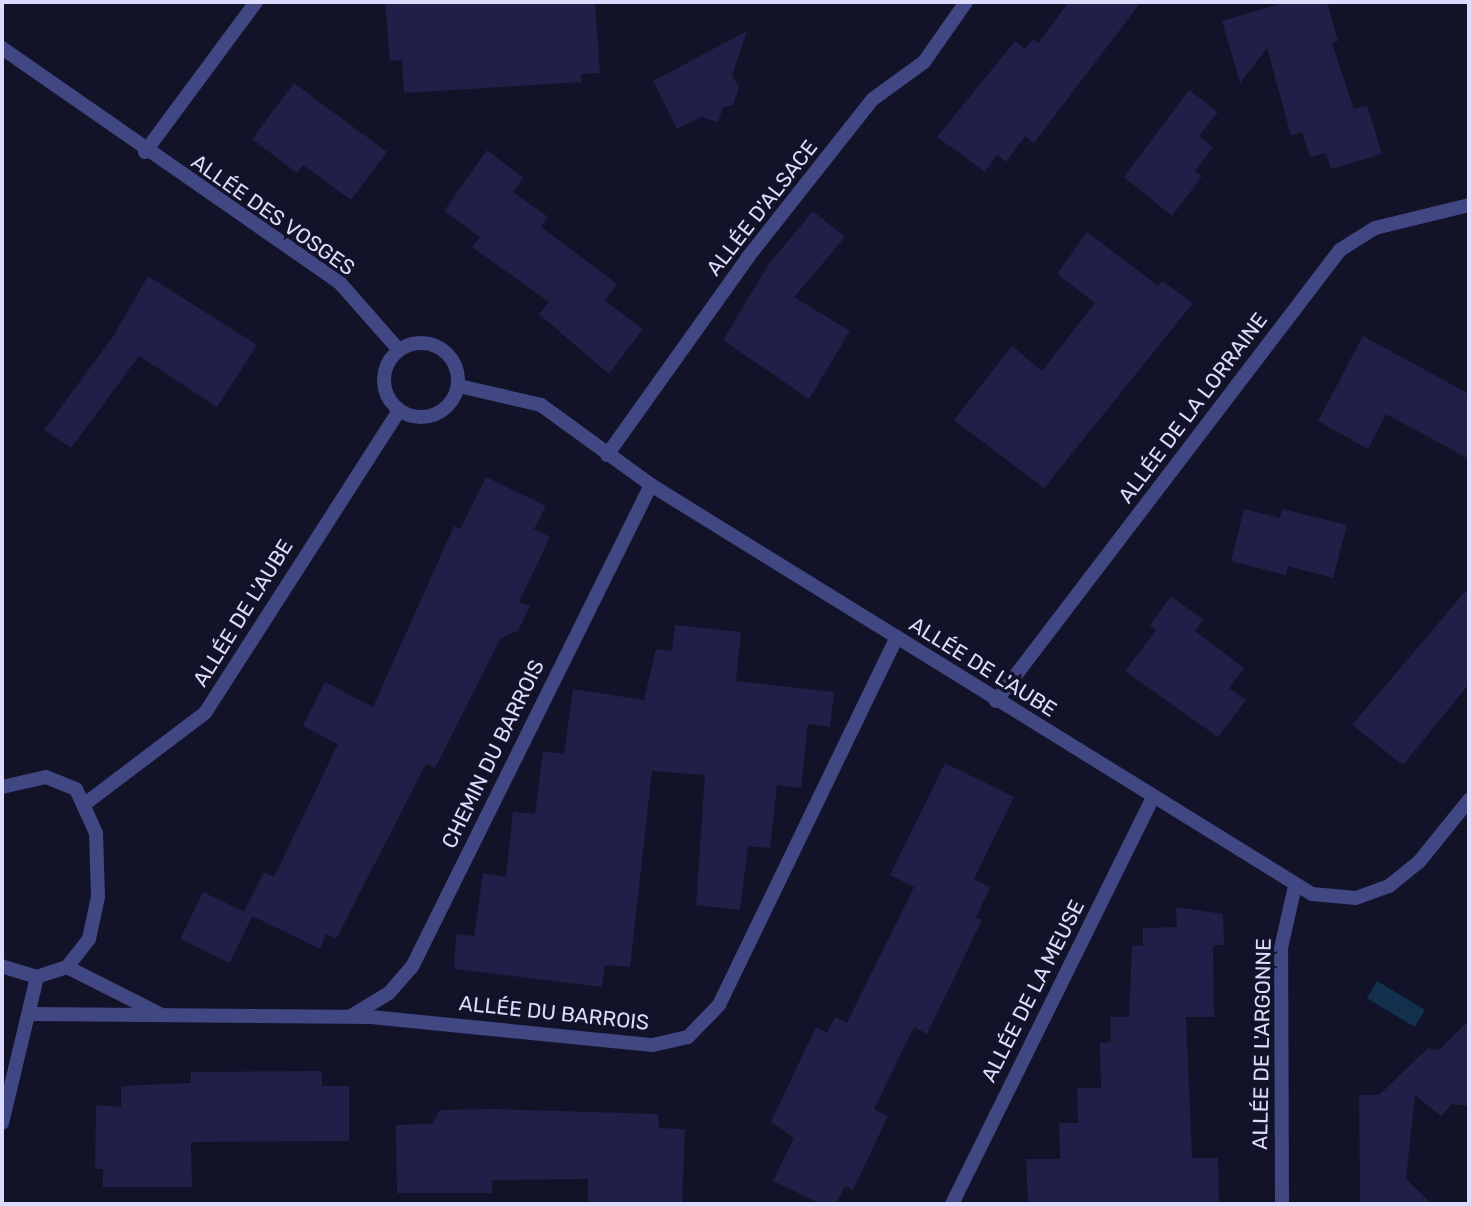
<!DOCTYPE html>
<meta charset="utf-8">
<style>
body{margin:0}
#map{position:relative;width:1471px;height:1206px;overflow:hidden;background:#121228;font-family:Rubik,sans-serif}
div>[style]{position:absolute}
[style*='--x']{left:calc(var(--x)*1px);top:calc(var(--y)*1px);width:calc(var(--w)*1px);rotate:calc(var(--a)*1deg)}
.water>*{inset:0;background:#122f4b;transform-origin:0 0}
.building>*{inset:0;background:#211f47;transform-origin:0 0}
.minor>*{height:14px;margin:-7px;padding:0 7px;transform-origin:7px;border-radius:7px;background:#404783}
.minor>.ring{margin:-7px;padding:0;box-sizing:content-box;background:none;border:14px solid #404783;border-radius:50%}
span{translate:-50% -50%;white-space:nowrap;text-align:center;line-height:1.15;-webkit-text-stroke:7px #121228;paint-order:stroke}
.street-label{font-size:21px;color:#dadbfd}
.frame{position:absolute;inset:0;border:4px solid #dadbfd;pointer-events:none}
</style>
<div id="map">
<div class="water">
<i style="left:1377px;top:981px;width:56px;height:20px;rotate:31deg"></i>
</div>
<div class="building">
<i style="clip-path:polygon(385px 2px,595px 2px,600px 73px,581px 74px,582px 82px,404px 93px,402px 60px,390px 61px)"></i>
<i style="clip-path:polygon(1069px 2px,1141px 2px,1034px 143px,1025px 136px,1006px 162px,997px 155px,985px 172px,937px 137px,1015px 41px,1025px 49px,1033px 39px,1038px 43px)"></i>
<i style="clip-path:polygon(1287px 2px,1327px 2px,1338px 41px,1332px 43px,1354px 109px,1367px 105px,1382px 154px,1331px 169px,1326px 153px,1310px 157px,1302px 132px,1291px 136px,1267px 48px,1240px 83px,1222px 21px)"></i>
<i style="clip-path:polygon(747px 31px,732px 75px,739px 87px,733px 105px,723px 107px,718px 122px,701px 117px,677px 129px,653px 81px)"></i>
<i style="clip-path:polygon(294px 83px,387px 152px,351px 200px,303px 165px,297px 173px,252px 139px)"></i>
<i style="clip-path:polygon(1189px 90px,1218px 112px,1199px 136px,1213px 147px,1195px 171px,1202px 176px,1172px 216px,1124px 177px)"></i>
<i style="clip-path:polygon(487px 150px,523px 178px,513px 192px,548px 217px,541px 227px,617px 284px,605px 301px,643px 329px,609px 374px,539px 314px,549px 302px,472px 247px,480px 237px,444px 211px)"></i>
<i style="clip-path:polygon(813px 211px,845px 237px,794px 297px,850px 331px,809px 399px,723px 340px,769px 264px)"></i>
<i style="clip-path:polygon(1087px 232px,1158px 286px,1162px 281px,1193px 303px,1044px 488px,954px 420px,1012px 346px,1042px 371px,1095px 303px,1057px 274px)"></i>
<i style="clip-path:polygon(148px 276px,257px 345px,217px 407px,139px 356px,71px 448px,44px 430px,112px 338px)"></i>
<i style="clip-path:polygon(1363px 336px,1469px 394px,1469px 459px,1386px 414px,1368px 449px,1318px 421px)"></i>
<i style="clip-path:polygon(486px 477px,546px 506px,534px 529px,550px 537px,519px 602px,530px 606px,518px 631px,501px 638px,435px 768px,426px 764px,336px 939px,326px 934px,320px 949px,244px 912px,264px 872px,274px 877px,338px 744px,303px 726px,325px 682px,373px 707px,454px 526px,460px 529px)"></i>
<i style="clip-path:polygon(1244px 509px,1280px 518px,1282px 509px,1347px 525px,1333px 578px,1288px 566px,1286px 575px,1231px 561px)"></i>
<i style="clip-path:polygon(1469px 587px,1469px 684px,1403px 765px,1352px 725px)"></i>
<i style="clip-path:polygon(1171px 596px,1203px 620px,1195px 631px,1244px 668px,1229px 688px,1246px 700px,1218px 737px,1125px 671px,1156px 630px,1150px 625px)"></i>
<i style="clip-path:polygon(675px 625px,741px 632px,736px 681px,834px 692px,830px 727px,808px 724px,801px 788px,777px 785px,770px 848px,748px 846px,740px 910px,696px 905px,705px 775px,652px 771px,630px 967px,605px 965px,602px 987px,454px 969px,456px 934px,474px 936px,483px 873px,506px 877px,513px 812px,535px 814px,543px 751px,564px 754px,573px 689px,644px 700px,656px 649px,672px 651px)"></i>
<i style="clip-path:polygon(945px 763px,1014px 797px,974px 879px,990px 887px,976px 918px,982px 920px,927px 1034px,914px 1027px,874px 1109px,888px 1116px,853px 1190px,845px 1186px,836px 1204px,821px 1204px,773px 1181px,794px 1138px,771px 1122px,816px 1027px,827px 1033px,835px 1017px,847px 1023px,914px 887px,890px 875px)"></i>
<i style="left:203px;top:892px;width:55px;height:52px;rotate:26deg"></i>
<i style="clip-path:polygon(1176px 907px,1223px 914px,1224px 945px,1213px 945px,1214px 1017px,1186px 1017px,1192px 1158px,1218px 1158px,1219px 1204px,1028px 1204px,1026px 1159px,1060px 1159px,1059px 1123px,1078px 1123px,1077px 1088px,1101px 1088px,1100px 1043px,1111px 1042px,1110px 1017px,1129px 1017px,1132px 946px,1143px 946px,1143px 928px,1177px 927px)"></i>
<i style="clip-path:polygon(1469px 1020px,1469px 1106px,1452px 1104px,1441px 1116px,1415px 1095px,1406px 1179px,1432px 1204px,1360px 1204px,1359px 1095px,1379px 1095px,1428px 1048px,1439px 1050px)"></i>
<i style="clip-path:polygon(322px 1071px,322px 1086px,349px 1086px,349px 1141px,191px 1142px,192px 1187px,103px 1187px,103px 1169px,95px 1169px,96px 1105px,121px 1107px,121px 1086px,191px 1083px,191px 1072px)"></i>
<i style="clip-path:polygon(492px 1109px,658px 1114px,659px 1128px,685px 1129px,682px 1204px,588px 1204px,588px 1179px,492px 1180px,492px 1193px,397px 1193px,396px 1125px,432px 1124px,440px 1110px)"></i>
</div>
<div class="minor">
<i style="--x:2;--y:48;--w:412;--a:34.8"></i>
<i style="--x:340;--y:283;--w:89;--a:48.6"></i>
<i style="--x:145;--y:152;--w:187;--a:-53.5"></i>
<i class="ring" style="left:384px;top:343px;width:60px;height:60px"></i>
<i style="--x:459;--y:386;--w:84;--a:13"></i>
<i style="--x:541;--y:405;--w:136;--a:36"></i>
<i style="--x:651;--y:485;--w:777;--a:31.75"></i>
<i style="--x:1312;--y:894;--w:44;--a:5.2"></i>
<i style="--x:1356;--y:898;--w:35;--a:-20"></i>
<i style="--x:1389;--y:886;--w:38;--a:-39"></i>
<i style="--x:1419;--y:862;--w:80;--a:-51.1"></i>
<i style="--x:607;--y:455;--w:243;--a:-54.5"></i>
<i style="--x:748;--y:257;--w:201;--a:-51.7"></i>
<i style="--x:873;--y:99;--w:63;--a:-36"></i>
<i style="--x:924;--y:62;--w:73;--a:-55"></i>
<i style="--x:996;--y:701;--w:567;--a:-52.67"></i>
<i style="--x:1340;--y:250;--w:41;--a:-32.2"></i>
<i style="--x:1375;--y:228;--w:97;--a:-13.7"></i>
<i style="--x:2;--y:787;--w:45;--a:-12.8"></i>
<i style="--x:46;--y:777;--w:32;--a:22"></i>
<i style="--x:76;--y:789;--w:48;--a:65.6"></i>
<i style="--x:96;--y:833;--w:64;--a:88.2"></i>
<i style="--x:98;--y:897;--w:43;--a:102.1"></i>
<i style="--x:89;--y:939;--w:36;--a:128"></i>
<i style="--x:67;--y:967;--w:32;--a:162"></i>
<i style="--x:37;--y:977;--w:37;--a:-163"></i>
<i style="--x:86;--y:803;--w:149;--a:-37.1"></i>
<i style="--x:205;--y:713;--w:359;--a:-57.3"></i>
<i style="--x:67;--y:967;--w:104;--a:26.8"></i>
<i style="--x:33;--y:1014;--w:338;--a:0.5"></i>
<i style="--x:371;--y:1017;--w:283;--a:5.7"></i>
<i style="--x:653;--y:1045;--w:36;--a:-13"></i>
<i style="--x:688;--y:1037;--w:45;--a:-45.9"></i>
<i style="--x:719;--y:1005;--w:409;--a:-64.2"></i>
<i style="--x:351;--y:1016;--w:44;--a:-31.2"></i>
<i style="--x:389;--y:993;--w:35;--a:-49"></i>
<i style="--x:412;--y:967;--w:538;--a:-63.63"></i>
<i style="--x:2;--y:1123;--w:150;--a:-76.5"></i>
<i style="--x:952;--y:1204;--w:453;--a:-63.7"></i>
<i style="--x:1282;--y:1204;--w:256;--a:-90.2"></i>
<i style="--x:1281;--y:948;--w:64;--a:-77.3"></i>
</div>
<div class="street-label">
<span style="left:762px;top:208px;rotate:-52deg">ALLÉE D'ALSACE</span>
<span style="left:273px;top:215px;rotate:35deg">ALLÉE DES VOSGES</span>
<span style="left:1193px;top:408px;rotate:-53deg">ALLÉE DE LA LORRAINE</span>
<span style="left:243px;top:613px;rotate:-58deg">ALLÉE DE L'AUBE</span>
<span style="left:983px;top:667px;rotate:32deg">ALLÉE DE L'AUBE</span>
<span style="left:493px;top:754px;rotate:-64deg">CHEMIN DU BARROIS</span>
<span style="left:1033px;top:991px;rotate:-63deg">ALLÉE DE LA MEUSE</span>
<span style="left:554px;top:1013px;rotate:6deg">ALLÉE DU BARROIS</span>
<span style="left:1262px;top:1044px;rotate:-89deg">ALLÉE DE L'ARGONNE</span>
</div>
<div class="frame"></div>
</div>
